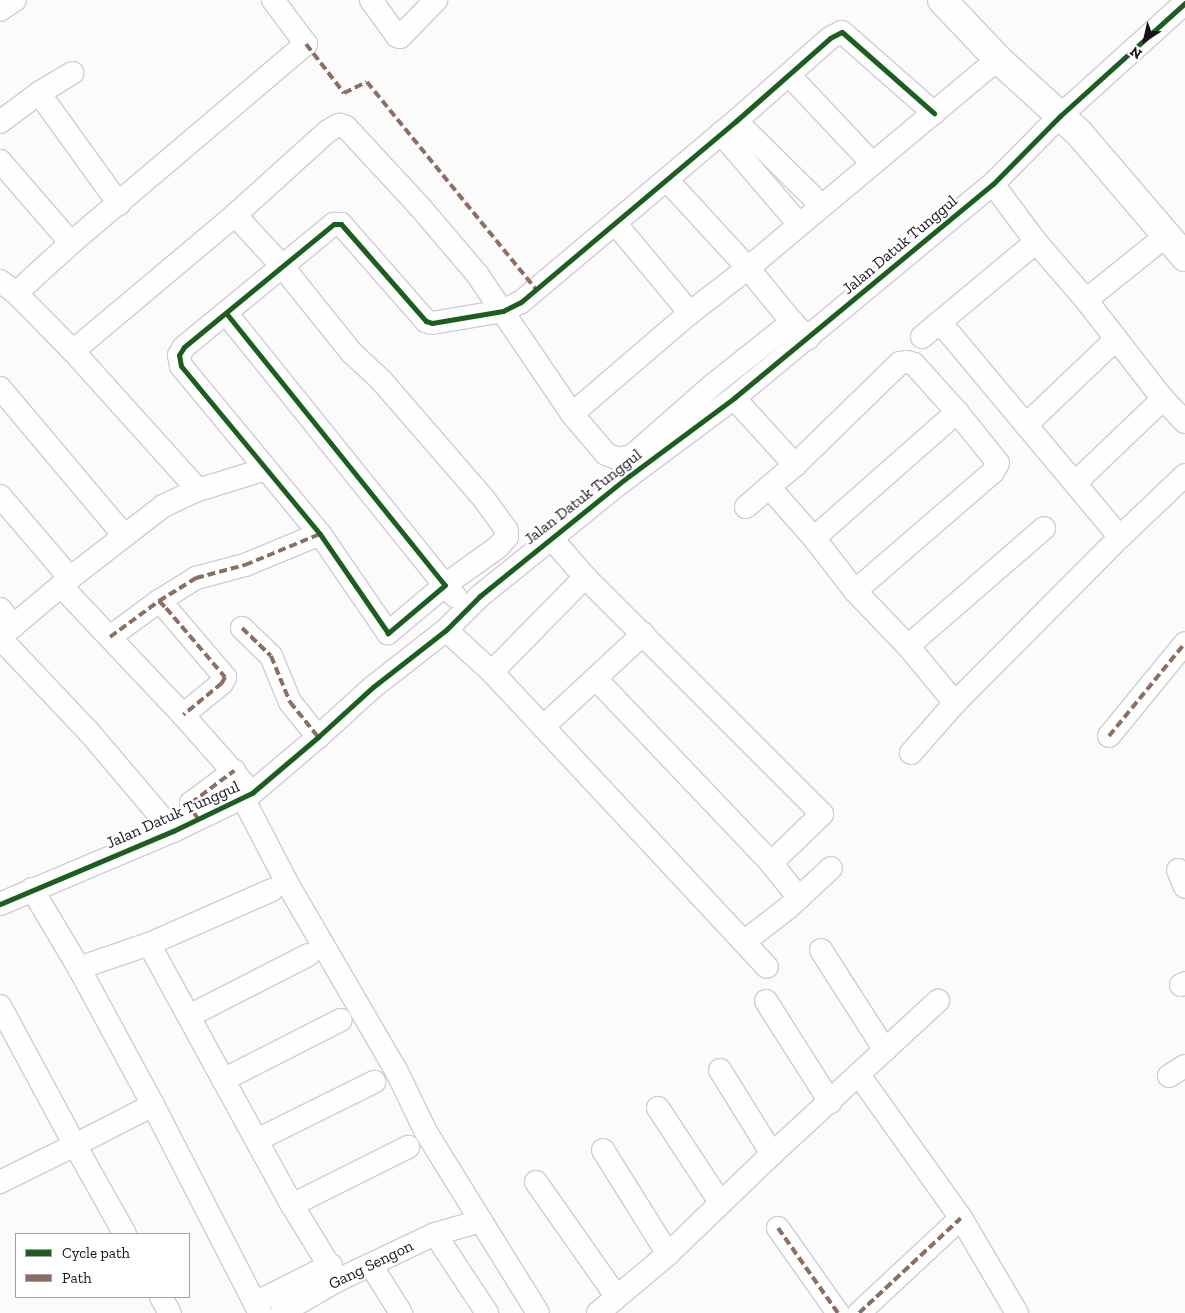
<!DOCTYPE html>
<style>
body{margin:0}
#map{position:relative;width:1185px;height:1313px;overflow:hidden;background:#fbfbfb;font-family:"Zilla Slab",serif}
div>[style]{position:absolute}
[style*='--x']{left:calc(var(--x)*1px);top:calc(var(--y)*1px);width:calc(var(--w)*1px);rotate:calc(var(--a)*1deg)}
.roads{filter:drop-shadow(1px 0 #d0cdd3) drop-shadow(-1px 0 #d0cdd3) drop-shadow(0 1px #d0cdd3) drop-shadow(0 -1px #d0cdd3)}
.minor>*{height:22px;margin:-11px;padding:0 11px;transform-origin:11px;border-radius:11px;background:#fefefe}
.major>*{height:28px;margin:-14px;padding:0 14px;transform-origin:14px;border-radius:14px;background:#fefefe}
.quiet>*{height:4px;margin-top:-2px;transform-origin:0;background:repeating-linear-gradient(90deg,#8d6e63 0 8px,transparent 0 12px)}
.cycleway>*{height:5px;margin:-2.5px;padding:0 2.5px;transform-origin:2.5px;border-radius:2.5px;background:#1b5e20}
span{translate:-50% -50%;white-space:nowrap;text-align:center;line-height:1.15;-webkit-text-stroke:4.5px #fff;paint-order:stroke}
.street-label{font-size:16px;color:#17111c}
.legend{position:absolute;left:15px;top:1233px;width:175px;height:65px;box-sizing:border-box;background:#fff;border:1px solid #a2a0a4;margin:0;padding:6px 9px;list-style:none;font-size:15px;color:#17111c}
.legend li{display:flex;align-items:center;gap:10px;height:25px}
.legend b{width:25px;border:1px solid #a2a0a4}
.north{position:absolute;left:1120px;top:15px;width:50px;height:50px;-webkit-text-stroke:4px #fff;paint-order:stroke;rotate:215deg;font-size:14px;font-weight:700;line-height:20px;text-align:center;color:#17111c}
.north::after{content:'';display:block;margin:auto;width:18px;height:22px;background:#17111c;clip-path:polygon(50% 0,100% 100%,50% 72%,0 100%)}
</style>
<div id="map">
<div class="roads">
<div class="minor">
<i style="--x:371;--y:0;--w:44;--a:54.2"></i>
<i style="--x:397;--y:36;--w:3;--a:18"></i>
<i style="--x:400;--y:37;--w:52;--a:-45.8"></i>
<i style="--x:0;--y:10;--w:18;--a:-34"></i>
<i style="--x:789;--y:75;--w:122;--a:46.7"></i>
<i style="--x:39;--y:93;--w:39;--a:-31"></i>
<i style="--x:736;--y:121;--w:120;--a:44.7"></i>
<i style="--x:0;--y:122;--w:49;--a:-36.6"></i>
<i style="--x:39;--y:93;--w:137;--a:54.2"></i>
<i style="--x:721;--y:133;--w:118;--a:49.5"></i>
<i style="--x:0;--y:161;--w:108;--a:49.1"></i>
<i style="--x:71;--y:243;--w:308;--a:-40.3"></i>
<i style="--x:306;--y:44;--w:55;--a:-126.9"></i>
<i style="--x:667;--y:180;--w:120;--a:47.4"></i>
<i style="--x:748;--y:268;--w:70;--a:50.8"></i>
<i style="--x:993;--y:184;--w:72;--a:53.4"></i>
<i style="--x:1036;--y:242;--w:77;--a:49.2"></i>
<i style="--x:1086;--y:300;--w:125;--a:52.1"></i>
<i style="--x:1163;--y:399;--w:32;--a:46"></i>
<i style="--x:235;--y:215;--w:69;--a:47.3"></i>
<i style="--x:282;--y:266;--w:112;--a:51.2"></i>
<i style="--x:352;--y:353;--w:40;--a:43"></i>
<i style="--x:381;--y:380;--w:157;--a:49.1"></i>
<i style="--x:484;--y:499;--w:39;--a:54"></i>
<i style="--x:507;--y:531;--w:6;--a:90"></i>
<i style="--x:507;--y:537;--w:13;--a:132"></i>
<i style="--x:498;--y:547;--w:65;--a:144.4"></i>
<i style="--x:445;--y:585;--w:15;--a:48"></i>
<i style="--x:615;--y:223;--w:117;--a:50.2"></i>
<i style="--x:1036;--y:242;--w:125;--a:140.2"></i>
<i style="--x:940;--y:322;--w:280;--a:50.1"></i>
<i style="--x:71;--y:243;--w:74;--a:137.7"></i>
<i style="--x:16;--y:293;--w:81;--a:45.5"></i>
<i style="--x:73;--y:351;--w:187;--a:48"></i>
<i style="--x:0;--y:281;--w:20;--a:37"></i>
<i style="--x:1086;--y:300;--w:105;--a:-38.8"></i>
<i style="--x:226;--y:313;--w:349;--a:51.2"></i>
<i style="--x:445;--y:585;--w:75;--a:139.9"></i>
<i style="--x:388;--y:633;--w:120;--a:-124.5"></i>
<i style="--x:320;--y:534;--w:218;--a:-129.6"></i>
<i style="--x:181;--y:366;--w:11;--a:-100"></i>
<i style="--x:179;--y:355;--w:9;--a:-58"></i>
<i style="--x:184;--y:347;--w:194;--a:-39.4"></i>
<i style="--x:334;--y:224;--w:7;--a:0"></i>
<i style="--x:341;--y:224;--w:129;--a:48.8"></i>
<i style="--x:426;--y:321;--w:6;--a:18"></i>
<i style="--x:432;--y:323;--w:72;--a:-9.6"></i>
<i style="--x:503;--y:311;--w:20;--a:-27"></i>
<i style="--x:521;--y:302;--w:281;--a:-40.1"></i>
<i style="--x:736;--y:121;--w:125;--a:-41.4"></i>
<i style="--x:830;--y:38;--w:13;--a:-27"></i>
<i style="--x:842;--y:32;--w:123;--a:41.4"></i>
<i style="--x:922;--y:337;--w:23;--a:-40"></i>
<i style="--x:73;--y:351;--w:212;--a:-40"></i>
<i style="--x:235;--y:215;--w:125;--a:-42.1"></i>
<i style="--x:328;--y:131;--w:13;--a:-29"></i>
<i style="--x:339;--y:125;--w:7;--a:16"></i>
<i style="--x:346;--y:127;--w:109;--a:47.2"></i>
<i style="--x:420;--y:207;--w:88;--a:49.6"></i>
<i style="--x:477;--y:274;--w:169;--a:55.8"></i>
<i style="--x:572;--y:414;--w:52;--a:49.6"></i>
<i style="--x:606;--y:454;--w:14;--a:21"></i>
<i style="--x:619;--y:459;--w:13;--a:-13"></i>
<i style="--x:632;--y:456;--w:109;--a:-41.3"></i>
<i style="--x:714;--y:384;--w:100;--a:-38.5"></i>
<i style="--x:792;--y:322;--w:23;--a:45"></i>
<i style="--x:0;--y:388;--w:192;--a:49.9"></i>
<i style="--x:734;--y:398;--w:91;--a:47.7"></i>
<i style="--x:795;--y:465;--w:34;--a:140"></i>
<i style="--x:769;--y:487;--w:68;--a:48.6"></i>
<i style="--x:814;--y:538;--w:67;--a:52.3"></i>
<i style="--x:855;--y:591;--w:76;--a:46.1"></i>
<i style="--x:908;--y:646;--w:74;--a:50.5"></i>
<i style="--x:572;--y:414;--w:155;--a:-40.6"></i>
<i style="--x:690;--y:313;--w:73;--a:-37.8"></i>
<i style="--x:748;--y:268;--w:326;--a:-39.9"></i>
<i style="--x:1026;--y:425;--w:124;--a:-43.7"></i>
<i style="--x:795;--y:465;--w:146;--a:-44.2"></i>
<i style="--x:900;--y:363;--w:7;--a:-8"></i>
<i style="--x:907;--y:362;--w:7;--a:16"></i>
<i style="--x:914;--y:364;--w:64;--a:48.1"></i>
<i style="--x:957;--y:412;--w:65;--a:51.2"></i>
<i style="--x:998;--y:463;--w:10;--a:119"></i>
<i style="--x:993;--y:472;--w:182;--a:139.2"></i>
<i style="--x:1075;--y:483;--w:122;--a:-43.7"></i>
<i style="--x:0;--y:496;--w:108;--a:49.5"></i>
<i style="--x:746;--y:507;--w:30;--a:-41"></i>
<i style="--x:814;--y:538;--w:191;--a:-41.4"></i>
<i style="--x:552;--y:539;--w:50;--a:49"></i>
<i style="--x:585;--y:577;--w:335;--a:45"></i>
<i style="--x:822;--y:814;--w:71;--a:136.1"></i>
<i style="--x:585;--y:577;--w:133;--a:134.4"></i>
<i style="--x:492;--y:672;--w:403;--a:47"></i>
<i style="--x:62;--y:587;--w:176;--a:46.6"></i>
<i style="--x:183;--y:715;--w:104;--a:48.5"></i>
<i style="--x:159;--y:601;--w:44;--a:-31.9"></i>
<i style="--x:196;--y:578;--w:51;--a:-14.9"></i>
<i style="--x:245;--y:565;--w:81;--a:-22.5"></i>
<i style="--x:0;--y:609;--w:22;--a:51"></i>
<i style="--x:242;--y:628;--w:40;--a:44"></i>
<i style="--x:271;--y:656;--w:50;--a:67.6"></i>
<i style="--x:290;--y:702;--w:45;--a:51.3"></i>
<i style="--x:446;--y:630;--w:62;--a:42.4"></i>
<i style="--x:0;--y:637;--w:92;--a:-40.1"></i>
<i style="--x:70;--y:578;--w:118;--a:-37.7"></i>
<i style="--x:163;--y:506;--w:38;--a:-25"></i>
<i style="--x:198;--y:490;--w:71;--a:-17.2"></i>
<i style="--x:110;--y:637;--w:61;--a:-36.3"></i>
<i style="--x:159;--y:601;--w:10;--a:45"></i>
<i style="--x:166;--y:608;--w:91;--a:49.5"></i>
<i style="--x:225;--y:677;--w:7;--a:117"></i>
<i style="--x:222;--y:683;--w:50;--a:140.6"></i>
<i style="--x:0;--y:638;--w:129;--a:46.6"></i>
<i style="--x:89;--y:732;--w:130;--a:49.7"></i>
<i style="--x:908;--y:646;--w:180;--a:-40.9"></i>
<i style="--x:596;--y:679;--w:254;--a:46.4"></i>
<i style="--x:771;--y:863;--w:45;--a:51.3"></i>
<i style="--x:543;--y:727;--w:137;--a:-42.9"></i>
<i style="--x:1109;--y:736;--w:120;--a:-50.7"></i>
<i style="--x:911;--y:753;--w:67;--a:-48.7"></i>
<i style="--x:955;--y:703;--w:234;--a:-45.2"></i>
<i style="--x:1120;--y:537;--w:90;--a:-43.6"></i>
<i style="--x:243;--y:798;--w:96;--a:62.6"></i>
<i style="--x:287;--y:883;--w:216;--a:59.8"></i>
<i style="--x:396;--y:1070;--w:69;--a:64.2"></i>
<i style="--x:426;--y:1132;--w:105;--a:58.3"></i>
<i style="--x:198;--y:819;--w:13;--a:-122"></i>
<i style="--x:191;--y:808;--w:5;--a:-90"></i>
<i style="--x:191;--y:803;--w:54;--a:-36.7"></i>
<i style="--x:1178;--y:870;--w:18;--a:68"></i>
<i style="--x:32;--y:889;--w:92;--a:59.3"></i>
<i style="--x:79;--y:968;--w:156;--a:61.6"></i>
<i style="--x:153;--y:1105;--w:234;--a:62.8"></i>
<i style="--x:0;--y:904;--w:188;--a:-22.9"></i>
<i style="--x:173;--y:831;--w:88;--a:-25.7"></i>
<i style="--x:252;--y:793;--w:87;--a:-40.3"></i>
<i style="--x:318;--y:737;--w:74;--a:-42.3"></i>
<i style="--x:373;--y:687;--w:93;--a:-38"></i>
<i style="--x:446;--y:630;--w:48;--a:-45"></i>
<i style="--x:480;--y:596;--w:186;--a:-38.9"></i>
<i style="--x:625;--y:479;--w:136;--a:-36.6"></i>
<i style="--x:734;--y:398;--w:336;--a:-39.6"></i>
<i style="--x:993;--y:184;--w:95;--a:-45.4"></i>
<i style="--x:1060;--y:116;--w:169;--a:-42.1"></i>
<i style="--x:744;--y:942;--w:57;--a:-37.9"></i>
<i style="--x:789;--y:907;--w:57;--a:-42.9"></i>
<i style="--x:149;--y:944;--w:298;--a:61.3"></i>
<i style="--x:292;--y:1205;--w:88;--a:58.5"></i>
<i style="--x:821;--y:950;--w:119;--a:57.4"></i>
<i style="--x:79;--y:968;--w:74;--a:-18.9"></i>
<i style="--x:149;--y:944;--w:134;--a:-23.7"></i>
<i style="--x:1181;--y:985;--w:4;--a:-27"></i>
<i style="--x:766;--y:1001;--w:120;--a:57.6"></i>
<i style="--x:0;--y:1006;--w:158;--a:61.7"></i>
<i style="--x:75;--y:1145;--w:84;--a:153.7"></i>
<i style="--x:189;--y:1016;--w:134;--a:-27.1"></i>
<i style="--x:720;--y:1070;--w:99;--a:58.2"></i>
<i style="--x:859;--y:1075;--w:176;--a:54.5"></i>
<i style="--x:961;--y:1218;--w:110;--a:59.5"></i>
<i style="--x:1169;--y:1076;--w:19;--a:-32"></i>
<i style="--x:223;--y:1080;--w:132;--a:-27"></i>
<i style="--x:658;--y:1108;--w:113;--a:56.6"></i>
<i style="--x:257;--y:1140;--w:131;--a:-26.4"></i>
<i style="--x:603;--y:1150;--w:123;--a:58"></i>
<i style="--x:536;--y:1182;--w:139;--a:54.9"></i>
<i style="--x:292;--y:1205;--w:130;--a:-26.6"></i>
<i style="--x:778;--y:1228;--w:104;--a:54.8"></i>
<i style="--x:125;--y:1234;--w:102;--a:-119.3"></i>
<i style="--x:75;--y:1145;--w:88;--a:-27.1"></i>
<i style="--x:435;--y:1234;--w:95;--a:56.6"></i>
<i style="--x:371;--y:1265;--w:57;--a:58"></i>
<i style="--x:161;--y:1297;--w:18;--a:61"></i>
<i style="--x:255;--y:1303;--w:85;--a:-26.6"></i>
<i style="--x:281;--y:1313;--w:66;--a:-30.1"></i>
<i style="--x:338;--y:1280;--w:107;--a:-25.4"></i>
<i style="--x:435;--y:1234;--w:48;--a:-15.8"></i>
<i style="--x:481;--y:1221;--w:108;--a:58.2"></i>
<i style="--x:598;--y:1313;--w:92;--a:-40.1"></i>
<i style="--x:668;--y:1254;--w:144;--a:-43.9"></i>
<i style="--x:772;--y:1154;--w:226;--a:-42.7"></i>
<i style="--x:859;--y:1313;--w:139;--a:-43"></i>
</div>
<div class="major">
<i style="--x:942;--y:0;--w:81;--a:46.5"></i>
<i style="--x:998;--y:59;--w:110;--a:42.4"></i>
<i style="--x:1079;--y:133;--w:163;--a:49.5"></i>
</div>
</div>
<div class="quiet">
<i style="--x:306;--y:44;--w:62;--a:52.2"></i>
<i style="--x:344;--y:93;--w:25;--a:-26"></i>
<i style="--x:367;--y:82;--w:267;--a:50.8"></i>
<i style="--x:159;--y:601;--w:44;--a:-31.9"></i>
<i style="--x:196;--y:578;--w:51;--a:-14.9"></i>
<i style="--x:245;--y:565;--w:81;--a:-22.5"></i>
<i style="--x:242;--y:628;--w:40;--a:44"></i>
<i style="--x:271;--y:656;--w:50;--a:67.6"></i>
<i style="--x:290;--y:702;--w:45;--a:51.3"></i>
<i style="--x:110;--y:637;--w:61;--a:-36.3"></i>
<i style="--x:159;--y:601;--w:10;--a:45"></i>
<i style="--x:166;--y:608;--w:91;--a:49.5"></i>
<i style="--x:225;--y:677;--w:7;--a:117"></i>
<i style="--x:222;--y:683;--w:50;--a:140.6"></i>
<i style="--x:1109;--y:736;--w:120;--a:-50.7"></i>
<i style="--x:198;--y:819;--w:13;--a:-122"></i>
<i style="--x:191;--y:808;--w:5;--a:-90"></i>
<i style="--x:191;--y:803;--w:54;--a:-36.7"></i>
<i style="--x:778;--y:1228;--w:104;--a:54.8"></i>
<i style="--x:859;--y:1313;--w:139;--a:-43"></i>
</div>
<div class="cycleway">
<i style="--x:226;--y:313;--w:349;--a:51.2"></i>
<i style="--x:445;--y:585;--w:75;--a:139.9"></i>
<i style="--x:388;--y:633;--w:120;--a:-124.5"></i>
<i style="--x:320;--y:534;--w:218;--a:-129.6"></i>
<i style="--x:181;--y:366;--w:11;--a:-100"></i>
<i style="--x:179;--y:355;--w:9;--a:-58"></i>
<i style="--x:184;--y:347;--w:194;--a:-39.4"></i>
<i style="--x:334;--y:224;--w:7;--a:0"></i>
<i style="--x:341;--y:224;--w:129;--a:48.8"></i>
<i style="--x:426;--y:321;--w:6;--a:18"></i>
<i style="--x:432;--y:323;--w:72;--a:-9.6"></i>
<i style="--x:503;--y:311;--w:20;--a:-27"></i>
<i style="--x:521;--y:302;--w:281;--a:-40.1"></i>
<i style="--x:736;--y:121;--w:125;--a:-41.4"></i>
<i style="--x:830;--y:38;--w:13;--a:-27"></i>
<i style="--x:842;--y:32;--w:123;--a:41.4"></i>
<i style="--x:0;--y:904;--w:188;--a:-22.9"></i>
<i style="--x:173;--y:831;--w:88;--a:-25.7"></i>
<i style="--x:252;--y:793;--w:87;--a:-40.3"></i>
<i style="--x:318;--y:737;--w:74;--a:-42.3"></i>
<i style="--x:373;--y:687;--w:93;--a:-38"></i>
<i style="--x:446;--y:630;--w:48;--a:-45"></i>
<i style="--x:480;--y:596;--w:186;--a:-38.9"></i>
<i style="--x:625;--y:479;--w:136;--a:-36.6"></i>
<i style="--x:734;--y:398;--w:336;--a:-39.6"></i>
<i style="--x:993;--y:184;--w:95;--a:-45.4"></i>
<i style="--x:1060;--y:116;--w:169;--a:-42.1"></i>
</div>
<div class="street-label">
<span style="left:900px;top:245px;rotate:-40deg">Jalan Datuk Tunggul</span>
<span style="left:583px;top:497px;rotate:-38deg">Jalan Datuk Tunggul</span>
<span style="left:173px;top:815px;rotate:-24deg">Jalan Datuk Tunggul</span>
<span style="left:371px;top:1265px;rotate:-26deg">Gang Sengon</span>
</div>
<ul class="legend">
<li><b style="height:6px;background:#1b5e20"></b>Cycle path</li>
<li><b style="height:6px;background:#8d6e63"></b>Path</li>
</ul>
<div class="north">N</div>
</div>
